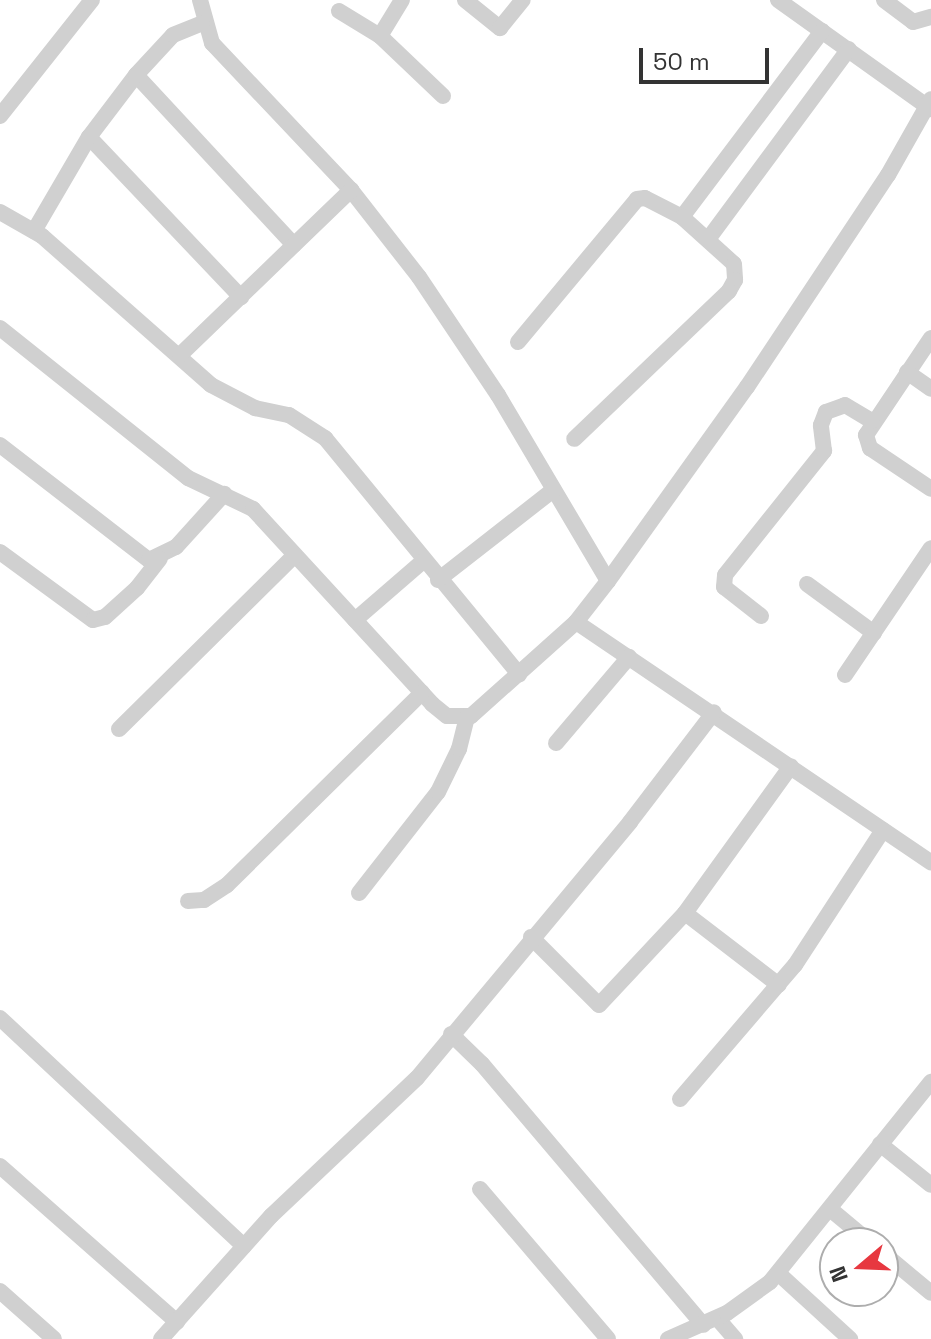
<!DOCTYPE html>
<style>
body{margin:0}
#map{position:relative;width:931px;height:1339px;overflow:hidden;background:#fff;font-family:"Space Grotesk",sans-serif}
div>[style]{position:absolute}
[style*='--x']{left:calc(var(--x)*1px);top:calc(var(--y)*1px);width:calc(var(--w)*1px);rotate:calc(var(--a)*1deg)}
.street>*{height:16px;margin:-8px;padding:0 8px;transform-origin:8px;border-radius:8px;background:#d0d0d0}
span{translate:-50% -50%;white-space:nowrap;text-align:center;line-height:1.15;-webkit-text-stroke:8px #fff;paint-order:stroke}
.north{position:absolute;left:819px;top:1227px;width:80px;height:80px;box-sizing:border-box;background:#fff;border:2px solid #adadad;border-radius:50%;rotate:251deg;font-size:22px;font-weight:700;line-height:32px;text-align:center;color:#333}
.north::after{content:'';display:block;margin:auto;width:28px;height:36px;background:#e73840;clip-path:polygon(50% 0,100% 100%,50% 72%,0 100%)}
.scale{position:absolute;left:639px;top:48px;width:130px;height:36px;box-sizing:border-box;border:4px solid #333;border-top:0;padding-left:10px;font-size:24px;line-height:28px;white-space:nowrap;color:#333;-webkit-text-stroke:6px #fff;paint-order:stroke}
</style>
<div id="map">
<div class="street">
<i style="--x:200;--y:0;--w:45;--a:74.4"></i>
<i style="--x:212;--y:43;--w:202;--a:46.6"></i>
<i style="--x:351;--y:190;--w:110;--a:52"></i>
<i style="--x:419;--y:277;--w:142;--a:56.2"></i>
<i style="--x:498;--y:395;--w:216;--a:59.4"></i>
<i style="--x:465;--y:0;--w:45;--a:38.7"></i>
<i style="--x:500;--y:28;--w:36;--a:-51"></i>
<i style="--x:778;--y:0;--w:188;--a:35.5"></i>
<i style="--x:884;--y:0;--w:36;--a:37"></i>
<i style="--x:913;--y:22;--w:19;--a:-16"></i>
<i style="--x:339;--y:11;--w:48;--a:31.4"></i>
<i style="--x:380;--y:36;--w:87;--a:43.6"></i>
<i style="--x:380;--y:36;--w:42;--a:-58.6"></i>
<i style="--x:136;--y:75;--w:232;--a:47.1"></i>
<i style="--x:0;--y:116;--w:148;--a:-51.6"></i>
<i style="--x:89;--y:137;--w:221;--a:46.5"></i>
<i style="--x:0;--y:212;--w:48;--a:29.7"></i>
<i style="--x:42;--y:236;--w:225;--a:41.4"></i>
<i style="--x:211;--y:385;--w:50;--a:27.6"></i>
<i style="--x:255;--y:408;--w:35;--a:12"></i>
<i style="--x:289;--y:415;--w:43;--a:32.6"></i>
<i style="--x:325;--y:438;--w:306;--a:50.6"></i>
<i style="--x:682;--y:217;--w:233;--a:-53"></i>
<i style="--x:34;--y:231;--w:109;--a:-59.7"></i>
<i style="--x:89;--y:137;--w:78;--a:-52.8"></i>
<i style="--x:136;--y:75;--w:54;--a:-47.2"></i>
<i style="--x:173;--y:35;--w:31;--a:-22"></i>
<i style="--x:709;--y:238;--w:235;--a:-53.5"></i>
<i style="--x:0;--y:328;--w:241;--a:38.6"></i>
<i style="--x:188;--y:478;--w:72;--a:25.5"></i>
<i style="--x:253;--y:509;--w:265;--a:47.4"></i>
<i style="--x:432;--y:704;--w:19;--a:39"></i>
<i style="--x:447;--y:716;--w:24;--a:0"></i>
<i style="--x:471;--y:716;--w:141;--a:-41.8"></i>
<i style="--x:576;--y:622;--w:52;--a:-52"></i>
<i style="--x:608;--y:581;--w:239;--a:-54.4"></i>
<i style="--x:747;--y:387;--w:255;--a:-56.4"></i>
<i style="--x:888;--y:175;--w:87;--a:-60.5"></i>
<i style="--x:931;--y:338;--w:117;--a:123.8"></i>
<i style="--x:866;--y:435;--w:14;--a:73"></i>
<i style="--x:870;--y:448;--w:73;--a:33.9"></i>
<i style="--x:518;--y:342;--w:186;--a:-50.2"></i>
<i style="--x:637;--y:199;--w:8;--a:-7"></i>
<i style="--x:645;--y:198;--w:42;--a:27.2"></i>
<i style="--x:682;--y:217;--w:70;--a:42.1"></i>
<i style="--x:734;--y:264;--w:16;--a:86"></i>
<i style="--x:735;--y:280;--w:13;--a:119"></i>
<i style="--x:729;--y:291;--w:214;--a:136.3"></i>
<i style="--x:180;--y:355;--w:238;--a:-44"></i>
<i style="--x:907;--y:372;--w:29;--a:35"></i>
<i style="--x:0;--y:445;--w:188;--a:37.7"></i>
<i style="--x:149;--y:560;--w:30;--a:-26"></i>
<i style="--x:176;--y:547;--w:72;--a:-47.8"></i>
<i style="--x:0;--y:552;--w:115;--a:36.2"></i>
<i style="--x:93;--y:620;--w:12;--a:-14"></i>
<i style="--x:105;--y:617;--w:43;--a:-42.2"></i>
<i style="--x:137;--y:588;--w:37;--a:-52"></i>
<i style="--x:438;--y:580;--w:146;--a:-38"></i>
<i style="--x:807;--y:584;--w:83;--a:36.2"></i>
<i style="--x:761;--y:616;--w:47;--a:-141.9"></i>
<i style="--x:724;--y:587;--w:12;--a:-85"></i>
<i style="--x:725;--y:575;--w:159;--a:-51.4"></i>
<i style="--x:824;--y:451;--w:26;--a:-97"></i>
<i style="--x:821;--y:425;--w:14;--a:-69"></i>
<i style="--x:826;--y:412;--w:20;--a:-20"></i>
<i style="--x:845;--y:405;--w:31;--a:31"></i>
<i style="--x:355;--y:620;--w:89;--a:-40.9"></i>
<i style="--x:576;--y:622;--w:429;--a:34.1"></i>
<i style="--x:845;--y:675;--w:153;--a:-55.9"></i>
<i style="--x:119;--y:729;--w:246;--a:-44.7"></i>
<i style="--x:556;--y:743;--w:113;--a:-49.7"></i>
<i style="--x:359;--y:893;--w:128;--a:-52"></i>
<i style="--x:438;--y:792;--w:48;--a:-64"></i>
<i style="--x:459;--y:749;--w:34;--a:-76"></i>
<i style="--x:188;--y:901;--w:16;--a:-4"></i>
<i style="--x:204;--y:900;--w:27;--a:-33"></i>
<i style="--x:227;--y:885;--w:274;--a:-44.6"></i>
<i style="--x:685;--y:913;--w:118;--a:37.5"></i>
<i style="--x:531;--y:937;--w:96;--a:45"></i>
<i style="--x:599;--y:1005;--w:126;--a:-46.9"></i>
<i style="--x:685;--y:913;--w:181;--a:-54.2"></i>
<i style="--x:0;--y:1018;--w:334;--a:43.1"></i>
<i style="--x:451;--y:1034;--w:43;--a:44.1"></i>
<i style="--x:482;--y:1064;--w:342;--a:49.7"></i>
<i style="--x:680;--y:1099;--w:177;--a:-49.4"></i>
<i style="--x:795;--y:965;--w:161;--a:-56.9"></i>
<i style="--x:880;--y:1144;--w:65;--a:38.8"></i>
<i style="--x:0;--y:1166;--w:236;--a:41.4"></i>
<i style="--x:480;--y:1189;--w:197;--a:49.5"></i>
<i style="--x:830;--y:1209;--w:53;--a:39.7"></i>
<i style="--x:883;--y:1253;--w:62;--a:39.8"></i>
<i style="--x:778;--y:1273;--w:98;--a:42.5"></i>
<i style="--x:0;--y:1291;--w:72;--a:41.6"></i>
<i style="--x:717;--y:1318;--w:28;--a:49"></i>
<i style="--x:161;--y:1339;--w:165;--a:-48.2"></i>
<i style="--x:271;--y:1216;--w:201;--a:-43.4"></i>
<i style="--x:417;--y:1078;--w:333;--a:-50.2"></i>
<i style="--x:630;--y:822;--w:138;--a:-52.6"></i>
<i style="--x:668;--y:1339;--w:64;--a:-23.8"></i>
<i style="--x:727;--y:1313;--w:53;--a:-35.8"></i>
<i style="--x:770;--y:1282;--w:257;--a:-51.2"></i>
</div>
<div class="north">N</div>
<div class="scale">50 m</div>
</div>
